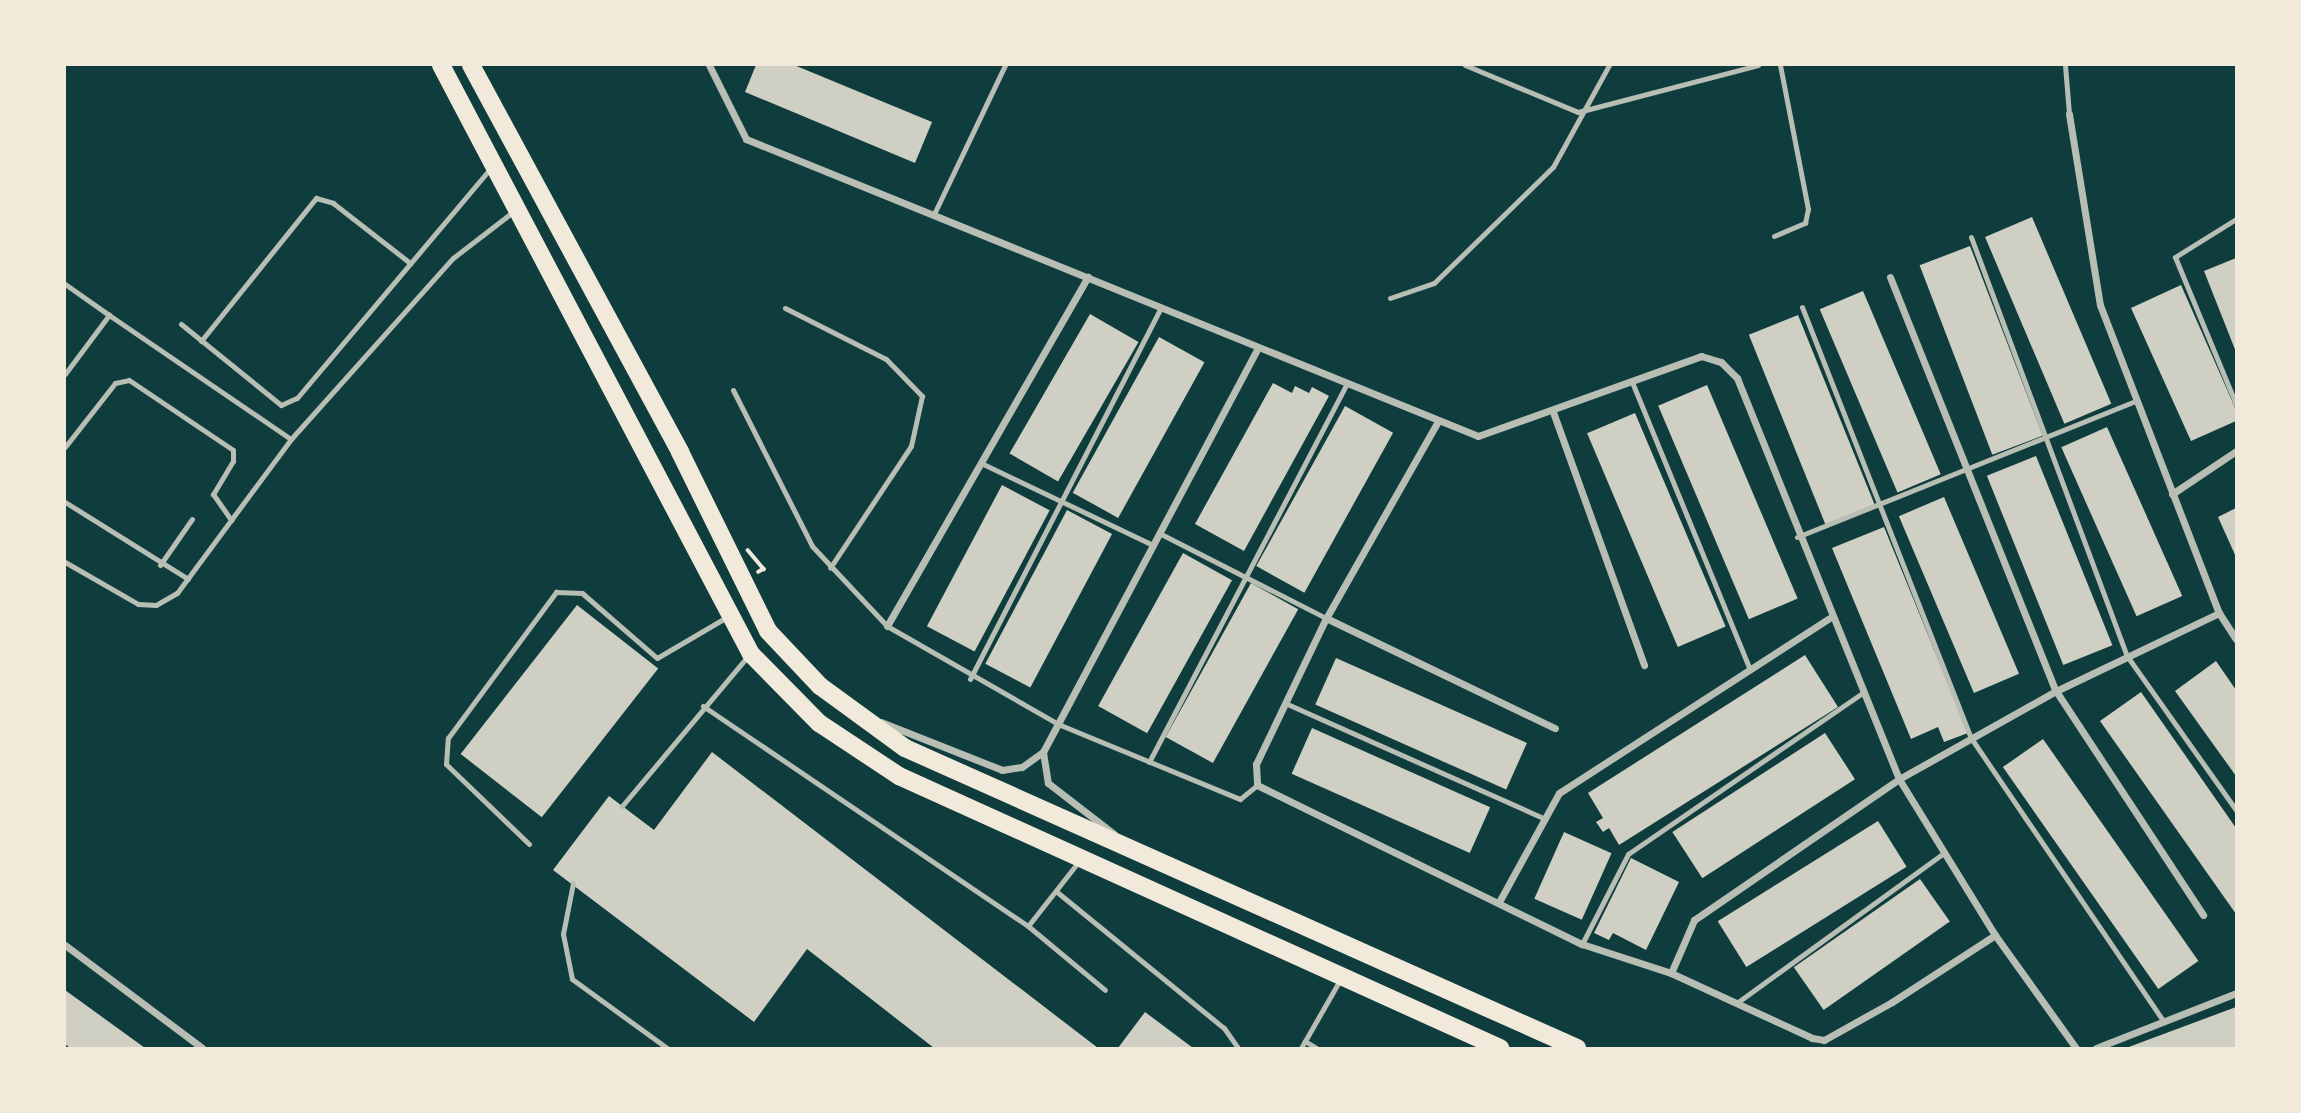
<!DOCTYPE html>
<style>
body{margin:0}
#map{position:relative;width:2301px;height:1113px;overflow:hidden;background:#0f3d3e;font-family:Jost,sans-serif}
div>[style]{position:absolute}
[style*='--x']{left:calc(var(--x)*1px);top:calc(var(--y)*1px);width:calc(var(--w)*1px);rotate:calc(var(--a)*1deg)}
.building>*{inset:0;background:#cfcfc3;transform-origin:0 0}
.path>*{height:3.5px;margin:-1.75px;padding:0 1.75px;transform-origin:1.75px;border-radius:1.75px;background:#f1e9da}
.service>*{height:5px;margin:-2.5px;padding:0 2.5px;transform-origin:2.5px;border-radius:2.5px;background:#b8beb3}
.minor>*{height:7px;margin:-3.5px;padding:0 3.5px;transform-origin:3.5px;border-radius:3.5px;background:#b8beb3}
.primary>*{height:18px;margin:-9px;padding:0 9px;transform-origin:9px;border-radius:9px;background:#f1e9da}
span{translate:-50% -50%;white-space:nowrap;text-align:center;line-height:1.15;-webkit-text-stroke:5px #f1e9da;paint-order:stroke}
.frame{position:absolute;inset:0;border:66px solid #f1e9da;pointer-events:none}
</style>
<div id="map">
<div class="building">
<i style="clip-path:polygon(756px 65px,794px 65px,932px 122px,915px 163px,745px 92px)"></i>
<i style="left:2032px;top:217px;width:203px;height:51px;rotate:67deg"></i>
<i style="left:1970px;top:246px;width:203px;height:54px;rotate:69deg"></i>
<i style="clip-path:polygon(2236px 258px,2236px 352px,2204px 271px)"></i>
<i style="clip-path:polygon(2181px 285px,2236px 410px,2236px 421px,2191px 441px,2131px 308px)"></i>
<i style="left:1863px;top:291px;width:199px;height:47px;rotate:67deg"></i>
<i style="left:1090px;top:314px;width:56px;height:161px;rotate:30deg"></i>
<i style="left:1798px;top:315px;width:205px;height:53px;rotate:68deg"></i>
<i style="left:1159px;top:337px;width:52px;height:178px;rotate:29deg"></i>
<i style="clip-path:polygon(1273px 383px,1292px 393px,1295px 386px,1309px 393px,1312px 387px,1329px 396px,1244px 551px,1195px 524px)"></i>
<i style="left:1707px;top:385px;width:232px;height:53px;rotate:67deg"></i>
<i style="left:1345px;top:406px;width:55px;height:183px;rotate:29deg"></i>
<i style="left:1635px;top:413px;width:232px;height:52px;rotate:67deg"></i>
<i style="left:2107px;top:427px;width:185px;height:50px;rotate:66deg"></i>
<i style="left:2036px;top:456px;width:204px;height:53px;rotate:68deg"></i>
<i style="left:1002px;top:485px;width:54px;height:160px;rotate:28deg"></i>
<i style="left:1944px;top:497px;width:192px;height:49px;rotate:67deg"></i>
<i style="clip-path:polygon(2236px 508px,2236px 557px,2218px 517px)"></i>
<i style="left:1067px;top:510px;width:51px;height:174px;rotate:28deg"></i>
<i style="clip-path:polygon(1884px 527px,1968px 733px,1944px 742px,1938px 727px,1911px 739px,1832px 548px)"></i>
<i style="left:1183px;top:553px;width:56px;height:175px;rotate:29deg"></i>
<i style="left:1251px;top:583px;width:54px;height:176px;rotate:29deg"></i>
<i style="left:577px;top:605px;width:103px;height:189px;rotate:38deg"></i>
<i style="clip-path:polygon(1805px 655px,1838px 707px,1619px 845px,1609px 828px,1603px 832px,1596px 822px,1603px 818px,1588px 793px)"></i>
<i style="left:1336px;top:658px;width:209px;height:51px;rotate:24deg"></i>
<i style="clip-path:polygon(2216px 661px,2236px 690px,2236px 776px,2175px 691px)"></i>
<i style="clip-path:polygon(2141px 692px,2236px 828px,2236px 914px,2100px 721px)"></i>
<i style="left:1312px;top:728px;width:195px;height:50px;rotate:24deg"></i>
<i style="left:1825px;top:733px;width:55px;height:182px;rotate:57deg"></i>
<i style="left:2043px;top:739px;width:271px;height:49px;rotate:55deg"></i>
<i style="clip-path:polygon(712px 752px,1098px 1048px,934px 1048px,807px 949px,754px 1022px,553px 870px,609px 796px,654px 830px)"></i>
<i style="left:1878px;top:821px;width:54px;height:189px;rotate:58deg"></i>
<i style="left:1564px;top:832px;width:52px;height:73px;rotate:24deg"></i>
<i style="clip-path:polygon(1631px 858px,1679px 882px,1646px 950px,1613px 933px,1609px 940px,1594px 933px)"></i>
<i style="left:1920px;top:879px;width:52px;height:154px;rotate:55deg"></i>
<i style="clip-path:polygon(65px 990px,145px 1048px,70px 1048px,65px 1044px)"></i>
<i style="clip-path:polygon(2236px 1007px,2236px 1048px,2126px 1048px)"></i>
<i style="clip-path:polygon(1145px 1012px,1193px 1048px,1118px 1048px)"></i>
</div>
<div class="path">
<i style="--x:748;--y:550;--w:25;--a:50"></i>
<i style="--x:764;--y:569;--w:6;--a:149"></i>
</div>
<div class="service">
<i style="--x:1465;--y:65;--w:122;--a:22.6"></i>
<i style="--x:1578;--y:112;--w:186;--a:-14.6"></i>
<i style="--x:2065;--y:65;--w:49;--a:85.3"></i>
<i style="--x:934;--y:214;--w:165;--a:-64.5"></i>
<i style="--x:2236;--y:219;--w:72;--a:148.1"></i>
<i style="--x:2175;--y:257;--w:159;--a:67.5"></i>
<i style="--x:1774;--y:236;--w:34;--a:-23"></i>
<i style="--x:1805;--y:223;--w:14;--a:-78"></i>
<i style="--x:1808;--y:209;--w:147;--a:-101"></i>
<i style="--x:1971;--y:237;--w:447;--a:69.6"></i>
<i style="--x:2127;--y:656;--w:189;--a:54.7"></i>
<i style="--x:65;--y:284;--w:54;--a:35.2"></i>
<i style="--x:1390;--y:298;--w:46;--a:-18.8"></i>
<i style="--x:1434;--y:283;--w:166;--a:-44.3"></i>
<i style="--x:1553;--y:167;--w:116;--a:-61.2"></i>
<i style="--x:1802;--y:307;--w:463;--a:68.6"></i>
<i style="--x:1971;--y:738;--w:343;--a:55.8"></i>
<i style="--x:785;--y:308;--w:113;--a:26.8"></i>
<i style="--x:886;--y:359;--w:52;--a:45.8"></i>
<i style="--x:922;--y:396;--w:51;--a:102.4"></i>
<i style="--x:911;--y:446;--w:146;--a:123.6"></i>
<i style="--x:181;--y:324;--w:129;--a:39"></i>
<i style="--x:281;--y:405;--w:17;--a:-24"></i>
<i style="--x:297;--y:398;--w:301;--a:-49.9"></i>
<i style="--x:201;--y:341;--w:184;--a:-51.2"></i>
<i style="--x:316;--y:198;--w:18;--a:16"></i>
<i style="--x:333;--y:203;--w:98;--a:37.9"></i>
<i style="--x:65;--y:374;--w:74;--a:-53.3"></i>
<i style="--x:109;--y:315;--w:220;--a:34.3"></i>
<i style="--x:1632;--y:382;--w:311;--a:67.7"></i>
<i style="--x:733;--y:390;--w:175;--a:63.1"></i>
<i style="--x:812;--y:546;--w:110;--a:46.8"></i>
<i style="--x:887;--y:626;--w:197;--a:29.8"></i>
<i style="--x:1058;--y:724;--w:197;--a:22.4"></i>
<i style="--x:1240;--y:799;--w:22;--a:-39"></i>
<i style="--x:65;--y:447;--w:81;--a:-52"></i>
<i style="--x:115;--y:383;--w:14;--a:-12"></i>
<i style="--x:129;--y:380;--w:125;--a:33.9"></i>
<i style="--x:233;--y:450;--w:11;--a:90"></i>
<i style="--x:233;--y:461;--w:39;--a:121"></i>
<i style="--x:213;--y:494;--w:32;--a:55"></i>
<i style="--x:981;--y:463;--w:191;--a:25.5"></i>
<i style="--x:65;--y:502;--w:145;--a:32"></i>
<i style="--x:1159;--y:533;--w:187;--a:27"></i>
<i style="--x:1797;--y:537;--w:362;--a:-21.9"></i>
<i style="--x:65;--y:562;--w:84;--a:29.9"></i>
<i style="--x:138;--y:604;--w:18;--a:3"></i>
<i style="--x:156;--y:605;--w:24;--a:-30"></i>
<i style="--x:177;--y:593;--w:192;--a:-53.5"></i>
<i style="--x:291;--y:439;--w:243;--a:-48.2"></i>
<i style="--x:453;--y:258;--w:77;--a:-37.6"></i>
<i style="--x:160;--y:565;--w:56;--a:-55.2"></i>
<i style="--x:970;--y:679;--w:417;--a:-62.8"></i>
<i style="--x:1285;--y:703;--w:285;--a:24"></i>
<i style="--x:703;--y:706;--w:392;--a:34.1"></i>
<i style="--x:1028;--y:926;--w:83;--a:-51.9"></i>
<i style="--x:1149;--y:762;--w:425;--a:-62.4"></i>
<i style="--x:622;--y:806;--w:196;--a:-50"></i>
<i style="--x:529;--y:844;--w:115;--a:-136.1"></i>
<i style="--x:446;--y:764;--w:26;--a:-86"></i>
<i style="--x:448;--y:738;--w:182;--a:-53.5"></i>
<i style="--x:556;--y:592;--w:26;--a:2"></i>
<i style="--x:582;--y:593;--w:99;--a:40.9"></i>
<i style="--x:657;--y:658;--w:81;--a:-30.4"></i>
<i style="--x:573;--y:883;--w:52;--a:101.1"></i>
<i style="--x:563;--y:934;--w:46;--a:78.7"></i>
<i style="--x:572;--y:979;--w:117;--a:36"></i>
<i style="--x:1057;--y:892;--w:215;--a:39.2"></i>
<i style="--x:1224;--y:1028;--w:24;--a:55"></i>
<i style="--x:1028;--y:926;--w:100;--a:39.7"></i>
<i style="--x:1582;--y:944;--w:101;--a:-62.9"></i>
<i style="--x:1628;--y:854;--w:283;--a:-34.5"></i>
<i style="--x:1738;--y:1002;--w:254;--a:-35.9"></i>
<i style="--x:1305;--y:1041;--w:13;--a:32"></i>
<i style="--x:1301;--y:1048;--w:78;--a:-60.2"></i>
</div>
<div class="minor">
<i style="--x:709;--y:65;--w:83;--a:63.4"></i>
<i style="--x:746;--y:139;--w:790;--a:22.08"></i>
<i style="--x:1478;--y:436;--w:237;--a:-19.7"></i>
<i style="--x:1701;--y:356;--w:21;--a:17"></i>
<i style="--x:1721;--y:362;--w:23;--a:45"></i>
<i style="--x:1737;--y:378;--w:432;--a:68"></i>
<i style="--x:1899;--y:779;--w:183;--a:58.4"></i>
<i style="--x:1995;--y:935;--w:139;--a:54.4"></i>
<i style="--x:2069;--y:114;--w:193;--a:80.8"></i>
<i style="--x:2100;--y:305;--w:330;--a:68.9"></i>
<i style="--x:2219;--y:613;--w:31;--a:57"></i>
<i style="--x:1890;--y:277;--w:446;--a:68.2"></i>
<i style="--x:2056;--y:691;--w:268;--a:56.7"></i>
<i style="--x:1553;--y:412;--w:269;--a:70.2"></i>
<i style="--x:1437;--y:423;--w:224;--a:119.6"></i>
<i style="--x:1326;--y:618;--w:162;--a:115.6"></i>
<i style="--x:1256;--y:764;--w:21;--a:87"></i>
<i style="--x:1257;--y:785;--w:362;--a:26.1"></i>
<i style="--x:1582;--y:944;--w:94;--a:18"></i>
<i style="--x:1671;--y:973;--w:155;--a:24.7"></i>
<i style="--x:1812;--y:1038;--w:12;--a:9"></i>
<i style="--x:1824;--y:1040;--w:78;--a:-29.2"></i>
<i style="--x:1892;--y:1002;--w:123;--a:-33"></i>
<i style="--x:2172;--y:494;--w:77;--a:-33.9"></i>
<i style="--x:1326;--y:618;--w:254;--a:25.7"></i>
<i style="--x:887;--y:626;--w:403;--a:-60.1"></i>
<i style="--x:881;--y:722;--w:130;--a:21.6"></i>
<i style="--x:1002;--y:770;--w:20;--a:-9"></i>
<i style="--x:1022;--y:767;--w:26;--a:-36"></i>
<i style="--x:1043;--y:752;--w:456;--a:-62"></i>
<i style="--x:1043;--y:752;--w:31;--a:81"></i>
<i style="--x:1048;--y:783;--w:83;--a:37.7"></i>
<i style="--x:1499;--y:902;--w:124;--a:-61.2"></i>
<i style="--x:1559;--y:793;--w:322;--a:-32.9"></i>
<i style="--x:65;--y:945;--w:171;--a:36.9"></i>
<i style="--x:1671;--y:973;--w:58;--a:-66.5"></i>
<i style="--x:1694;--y:920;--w:249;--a:-34.5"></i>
<i style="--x:1899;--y:779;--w:180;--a:-29.3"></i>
<i style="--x:2056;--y:691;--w:181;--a:-25.6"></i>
<i style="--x:2096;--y:1048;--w:150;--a:-21.4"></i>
</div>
<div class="primary">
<i style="--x:441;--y:65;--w:666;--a:62.24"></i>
<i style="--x:751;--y:654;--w:97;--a:45.4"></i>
<i style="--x:819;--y:723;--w:96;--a:33.5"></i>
<i style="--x:899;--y:776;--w:660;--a:24.35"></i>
<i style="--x:471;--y:65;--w:440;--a:61.6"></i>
<i style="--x:680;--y:452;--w:199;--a:63.8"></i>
<i style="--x:768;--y:631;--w:76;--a:46.6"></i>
<i style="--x:820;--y:686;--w:105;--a:36.1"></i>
<i style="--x:905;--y:748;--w:736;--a:24.06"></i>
</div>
<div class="frame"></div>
</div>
